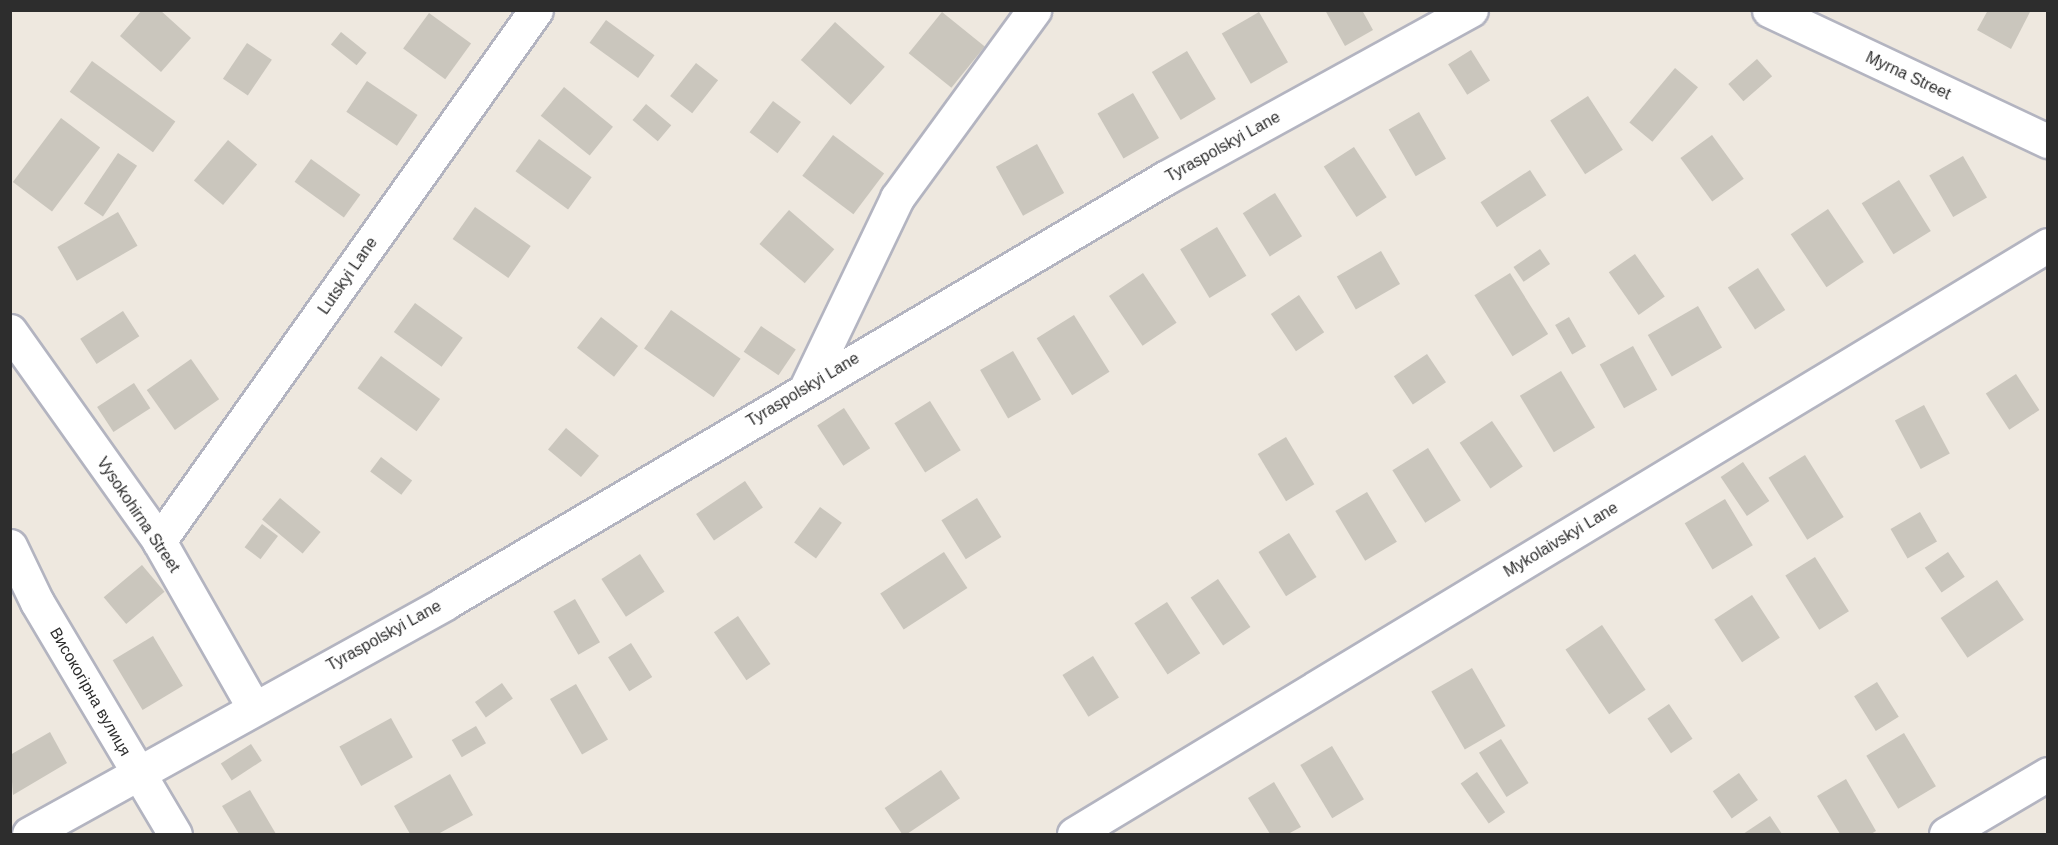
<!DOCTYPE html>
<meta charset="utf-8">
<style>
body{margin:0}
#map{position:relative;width:2058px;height:845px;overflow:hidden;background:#eee8df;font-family:Helvetica,sans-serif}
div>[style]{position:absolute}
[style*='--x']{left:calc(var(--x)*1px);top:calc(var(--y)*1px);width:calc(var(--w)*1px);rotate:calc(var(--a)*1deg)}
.building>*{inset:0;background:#cac6bd;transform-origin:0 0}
.roads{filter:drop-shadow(2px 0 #b3b4c0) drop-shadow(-2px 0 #b3b4c0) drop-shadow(0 2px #b3b4c0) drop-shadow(0 -2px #b3b4c0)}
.street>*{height:33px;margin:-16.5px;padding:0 16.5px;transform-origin:16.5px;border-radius:16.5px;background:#fff}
span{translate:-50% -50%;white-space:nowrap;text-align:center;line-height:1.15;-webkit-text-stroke:4.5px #fff;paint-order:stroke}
.street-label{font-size:16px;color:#2d2d2d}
.frame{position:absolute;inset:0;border:12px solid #2d2d2d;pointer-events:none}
</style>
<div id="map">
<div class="building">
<i style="clip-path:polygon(142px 10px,160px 10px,191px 38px,161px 72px,120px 36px)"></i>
<i style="clip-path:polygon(1325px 10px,1362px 10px,1373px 30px,1345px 46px)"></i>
<i style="clip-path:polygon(1988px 10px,2031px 10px,2011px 49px,1977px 30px)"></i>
<i style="left:942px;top:12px;width:55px;height:53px;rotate:39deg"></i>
<i style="left:1259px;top:12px;width:58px;height:43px;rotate:60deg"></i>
<i style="left:429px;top:13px;width:52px;height:44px;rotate:36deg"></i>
<i style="left:606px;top:20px;width:60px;height:28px;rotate:36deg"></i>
<i style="left:835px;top:22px;width:67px;height:51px;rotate:42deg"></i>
<i style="left:341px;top:32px;width:33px;height:16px;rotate:39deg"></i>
<i style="left:247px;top:43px;width:30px;height:43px;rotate:34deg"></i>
<i style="left:1471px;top:50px;width:36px;height:27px;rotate:58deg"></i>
<i style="left:1187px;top:51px;width:56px;height:41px;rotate:59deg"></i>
<i style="left:1757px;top:59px;width:23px;height:38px;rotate:49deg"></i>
<i style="left:92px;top:61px;width:103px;height:38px;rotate:36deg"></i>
<i style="left:696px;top:63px;width:28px;height:42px;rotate:38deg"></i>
<i style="left:1675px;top:68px;width:30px;height:71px;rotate:40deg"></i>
<i style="left:367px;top:81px;width:61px;height:37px;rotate:34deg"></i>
<i style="left:564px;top:87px;width:63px;height:37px;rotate:39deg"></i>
<i style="left:1133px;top:93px;width:52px;height:41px;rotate:60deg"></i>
<i style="left:1588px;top:96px;width:64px;height:45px;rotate:57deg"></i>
<i style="left:773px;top:101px;width:35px;height:39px;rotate:37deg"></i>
<i style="left:646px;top:104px;width:33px;height:21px;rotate:40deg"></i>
<i style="left:1419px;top:112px;width:54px;height:35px;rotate:60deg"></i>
<i style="left:61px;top:118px;width:49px;height:80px;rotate:37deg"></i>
<i style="left:833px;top:135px;width:64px;height:51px;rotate:37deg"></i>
<i style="left:1712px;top:135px;width:54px;height:39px;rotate:54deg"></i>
<i style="left:539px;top:139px;width:65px;height:40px;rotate:36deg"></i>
<i style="left:228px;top:140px;width:38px;height:53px;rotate:40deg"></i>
<i style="left:1037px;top:144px;width:56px;height:47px;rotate:61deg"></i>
<i style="left:1354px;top:147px;width:60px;height:36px;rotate:57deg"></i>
<i style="left:118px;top:153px;width:23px;height:61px;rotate:34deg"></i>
<i style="left:1963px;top:156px;width:48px;height:39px;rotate:60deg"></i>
<i style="left:311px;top:159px;width:61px;height:28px;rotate:36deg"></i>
<i style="left:1530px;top:170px;width:30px;height:59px;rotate:57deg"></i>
<i style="left:1899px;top:180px;width:60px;height:44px;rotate:58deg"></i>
<i style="left:1275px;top:193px;width:51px;height:38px;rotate:58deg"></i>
<i style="left:475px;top:207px;width:68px;height:39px;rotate:35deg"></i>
<i style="left:1828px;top:209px;width:64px;height:45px;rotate:56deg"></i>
<i style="left:789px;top:210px;width:60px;height:45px;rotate:41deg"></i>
<i style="left:118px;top:212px;width:39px;height:70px;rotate:60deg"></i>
<i style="left:1217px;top:227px;width:57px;height:43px;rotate:59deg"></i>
<i style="left:1540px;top:249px;width:18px;height:32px;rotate:56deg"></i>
<i style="left:1381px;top:251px;width:38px;height:51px;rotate:60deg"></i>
<i style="left:1635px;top:254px;width:52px;height:32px;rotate:55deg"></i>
<i style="left:1758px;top:268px;width:50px;height:36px;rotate:57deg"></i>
<i style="left:1143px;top:273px;width:60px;height:41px;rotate:56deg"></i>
<i style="left:1510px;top:273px;width:72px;height:42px;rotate:58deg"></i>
<i style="left:1299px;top:295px;width:45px;height:34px;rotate:56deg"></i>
<i style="left:415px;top:303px;width:59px;height:36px;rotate:36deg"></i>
<i style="left:1698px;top:306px;width:48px;height:58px;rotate:60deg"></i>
<i style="left:671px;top:310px;width:85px;height:47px;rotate:35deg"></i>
<i style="left:123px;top:311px;width:30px;height:51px;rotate:57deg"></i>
<i style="left:1074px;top:315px;width:67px;height:44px;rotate:58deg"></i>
<i style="left:601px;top:317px;width:47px;height:39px;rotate:38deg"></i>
<i style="left:1569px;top:317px;width:34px;height:16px;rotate:60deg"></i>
<i style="left:761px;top:326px;width:42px;height:31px;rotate:34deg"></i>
<i style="left:1633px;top:346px;width:50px;height:38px;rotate:61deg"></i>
<i style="left:1013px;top:351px;width:56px;height:38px;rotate:60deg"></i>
<i style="left:1427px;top:354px;width:34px;height:40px;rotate:56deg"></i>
<i style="left:381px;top:356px;width:73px;height:40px;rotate:36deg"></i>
<i style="left:191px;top:359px;width:49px;height:54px;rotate:55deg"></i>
<i style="left:1561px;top:371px;width:66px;height:48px;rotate:59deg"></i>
<i style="left:2016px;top:374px;width:43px;height:36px;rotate:57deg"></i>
<i style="left:134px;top:383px;width:30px;height:44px;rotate:57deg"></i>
<i style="left:930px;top:401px;width:58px;height:42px;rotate:58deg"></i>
<i style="left:1924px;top:405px;width:55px;height:33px;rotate:62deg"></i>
<i style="left:844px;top:408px;width:48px;height:32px;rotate:57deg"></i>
<i style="left:1492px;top:421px;width:55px;height:39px;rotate:56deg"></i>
<i style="left:566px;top:428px;width:43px;height:28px;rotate:40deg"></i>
<i style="left:1286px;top:437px;width:55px;height:33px;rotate:59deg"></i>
<i style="left:1428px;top:448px;width:62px;height:42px;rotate:58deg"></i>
<i style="left:1805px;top:455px;width:73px;height:43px;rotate:58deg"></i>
<i style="left:381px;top:457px;width:39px;height:18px;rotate:37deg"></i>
<i style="left:1743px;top:462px;width:47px;height:27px;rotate:56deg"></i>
<i style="left:745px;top:481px;width:32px;height:59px;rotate:56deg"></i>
<i style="left:1367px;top:492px;width:58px;height:37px;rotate:59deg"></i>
<i style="left:280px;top:498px;width:53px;height:28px;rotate:40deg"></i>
<i style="left:977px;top:498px;width:46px;height:42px;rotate:58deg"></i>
<i style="left:1725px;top:499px;width:54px;height:47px;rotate:59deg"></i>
<i style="left:820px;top:507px;width:27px;height:44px;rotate:36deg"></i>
<i style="left:1920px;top:512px;width:34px;height:34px;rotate:60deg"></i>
<i style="left:262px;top:524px;width:20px;height:29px;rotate:37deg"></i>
<i style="left:1289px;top:533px;width:52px;height:36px;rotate:58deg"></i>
<i style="left:944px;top:552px;width:43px;height:76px;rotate:57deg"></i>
<i style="left:1948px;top:552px;width:30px;height:28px;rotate:56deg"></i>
<i style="left:640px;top:554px;width:45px;height:46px;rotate:57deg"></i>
<i style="left:1815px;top:557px;width:64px;height:35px;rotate:58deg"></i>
<i style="left:142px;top:565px;width:35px;height:50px;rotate:50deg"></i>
<i style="left:1218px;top:579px;width:58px;height:33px;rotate:56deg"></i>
<i style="left:1997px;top:580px;width:48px;height:68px;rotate:56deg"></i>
<i style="left:1752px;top:595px;width:51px;height:45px;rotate:57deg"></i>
<i style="left:575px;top:599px;width:50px;height:25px;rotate:60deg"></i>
<i style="left:1167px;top:602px;width:61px;height:39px;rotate:57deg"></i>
<i style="left:738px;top:616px;width:58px;height:29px;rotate:56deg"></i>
<i style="left:1602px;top:625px;width:78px;height:44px;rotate:56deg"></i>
<i style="left:153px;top:636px;width:58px;height:47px;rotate:59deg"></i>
<i style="left:631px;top:643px;width:40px;height:27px;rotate:58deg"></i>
<i style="left:1093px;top:656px;width:49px;height:36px;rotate:58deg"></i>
<i style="left:1472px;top:668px;width:67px;height:47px;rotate:60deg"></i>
<i style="left:1877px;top:682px;width:41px;height:27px;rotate:58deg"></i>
<i style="left:502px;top:683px;width:19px;height:33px;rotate:55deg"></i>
<i style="left:576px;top:684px;width:64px;height:30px;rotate:60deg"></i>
<i style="left:1669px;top:704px;width:42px;height:26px;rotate:56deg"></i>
<i style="left:391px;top:718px;width:45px;height:59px;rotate:61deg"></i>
<i style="left:476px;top:726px;width:20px;height:28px;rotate:60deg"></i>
<i style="clip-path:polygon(50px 732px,67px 763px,13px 795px,10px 755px)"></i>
<i style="left:1904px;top:733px;width:62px;height:44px;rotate:59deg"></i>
<i style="left:1501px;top:739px;width:52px;height:26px;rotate:58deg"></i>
<i style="left:251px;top:744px;width:20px;height:36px;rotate:57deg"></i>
<i style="left:1332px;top:746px;width:62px;height:37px;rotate:59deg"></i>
<i style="left:941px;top:770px;width:34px;height:68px;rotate:56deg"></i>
<i style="left:1477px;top:772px;width:49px;height:20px;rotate:55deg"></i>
<i style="left:1739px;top:773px;width:33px;height:32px;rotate:55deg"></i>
<i style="clip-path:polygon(450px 774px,473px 815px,438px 834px,410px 834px,394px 806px)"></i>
<i style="clip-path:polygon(1846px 779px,1876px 831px,1871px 834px,1840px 834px,1817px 796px)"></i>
<i style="clip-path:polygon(1274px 782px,1301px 827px,1288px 834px,1270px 834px,1248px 798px)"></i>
<i style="clip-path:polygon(250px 790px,276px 834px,239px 834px,222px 806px)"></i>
<i style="clip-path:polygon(1770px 816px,1782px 834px,1743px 834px)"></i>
</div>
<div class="roads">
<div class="street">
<i style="--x:1769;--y:10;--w:308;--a:25.2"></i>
<i style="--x:10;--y:331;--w:257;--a:54.6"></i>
<i style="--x:159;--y:541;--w:192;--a:60.4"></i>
<i style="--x:806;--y:388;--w:211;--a:-64.4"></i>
<i style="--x:897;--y:198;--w:233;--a:-53.9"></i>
<i style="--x:159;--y:541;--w:651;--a:-54.63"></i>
<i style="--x:10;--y:546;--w:62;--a:64.3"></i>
<i style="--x:37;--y:602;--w:270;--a:59.3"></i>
<i style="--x:29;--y:834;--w:476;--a:-29"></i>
<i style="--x:445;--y:603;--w:836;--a:-30.55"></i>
<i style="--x:1165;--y:178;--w:349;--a:-28.8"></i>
<i style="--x:1074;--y:834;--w:1138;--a:-31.16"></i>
<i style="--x:1946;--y:834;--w:118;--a:-30.5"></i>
</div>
</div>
<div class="street-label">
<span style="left:1908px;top:76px;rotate:25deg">Myrna Street</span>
<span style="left:1223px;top:147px;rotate:-29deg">Tyraspolskyi Lane</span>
<span style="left:348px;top:276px;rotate:-55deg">Lutskyi Lane</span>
<span style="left:803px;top:390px;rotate:-31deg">Tyraspolskyi Lane</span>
<span style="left:138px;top:515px;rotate:56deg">Vysokohirna Street</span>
<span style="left:1561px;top:540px;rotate:-31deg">Mykolaivskyi Lane</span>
<span style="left:384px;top:636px;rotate:-29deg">Tyraspolskyi Lane</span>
<span style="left:90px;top:692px;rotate:60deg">Високогірна вулиця</span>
</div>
<div class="frame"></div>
</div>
